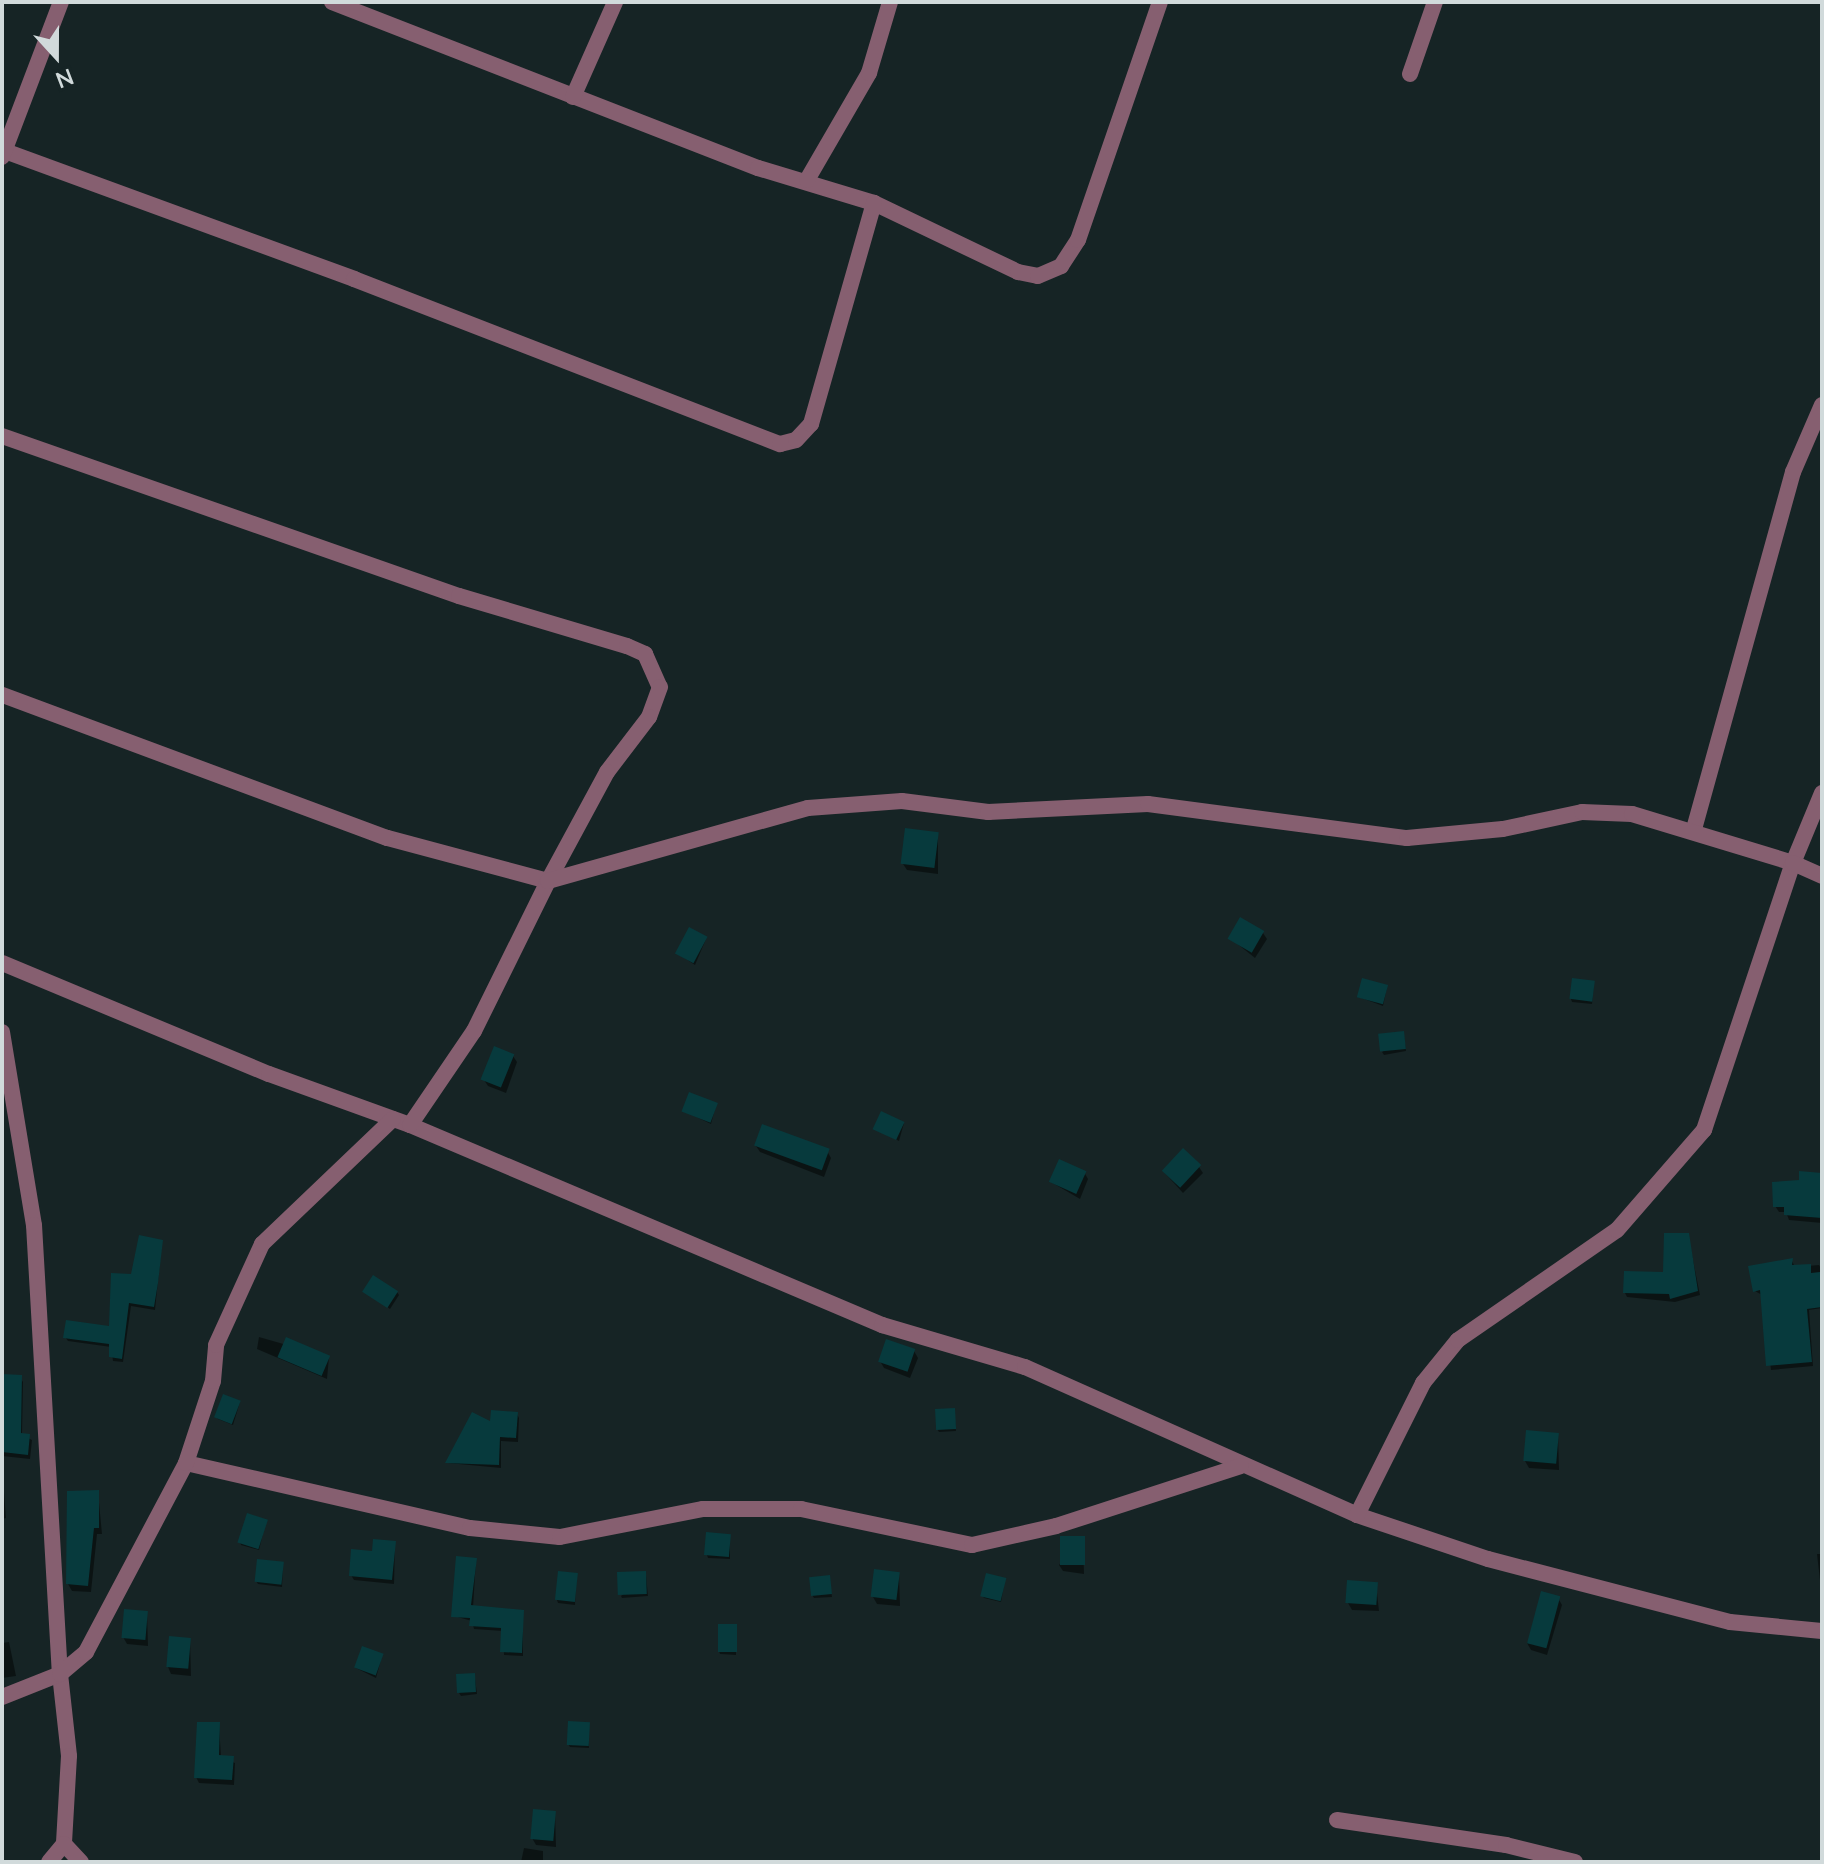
<!DOCTYPE html>
<style>
body{margin:0}
#map{position:relative;width:1824px;height:1864px;overflow:hidden;background:#162425;font-family:Lato,sans-serif}
div>[style]{position:absolute}
[style*='--x']{left:calc(var(--x)*1px);top:calc(var(--y)*1px);width:calc(var(--w)*1px);rotate:calc(var(--a)*1deg)}
.shadow>*{inset:0;background:#0007}
.building>*{inset:0;background:#073a3d;transform-origin:0 0}
.street>*{height:16px;margin:-8px;padding:0 8px;transform-origin:8px;border-radius:8px;background:#865f70}
span{translate:-50% -50%;white-space:nowrap;text-align:center;line-height:1.15;-webkit-text-stroke:7px #162425;paint-order:stroke}
.frame{position:absolute;inset:0;border:4px solid #d1dadb;pointer-events:none}
.north{position:absolute;left:16px;top:16px;width:80px;height:80px;-webkit-text-stroke:6px #162425;paint-order:stroke;rotate:159deg;font-size:22px;font-weight:700;line-height:32px;text-align:center;color:#d1dadb}
.north::after{content:'';display:block;margin:auto;width:28px;height:36px;background:#d1dadb;clip-path:polygon(50% 0,100% 100%,50% 72%,0 100%)}
</style>
<div id="map">
<div class="shadow">
<i style="clip-path:polygon(938px 834px,938px 874px,907px 870px,903px 864px)"></i>
<i style="clip-path:polygon(1263px 933px,1267px 939px,1255px 958px,1230px 938px)"></i>
<i style="clip-path:polygon(706px 939px,695px 965px,677px 953px)"></i>
<i style="clip-path:polygon(1594px 983px,1592px 1004px,1572px 1002px,1571px 999px)"></i>
<i style="clip-path:polygon(1387px 987px,1383px 1006px,1359px 997px)"></i>
<i style="clip-path:polygon(1404px 1036px,1406px 1051px,1384px 1055px,1382px 1052px)"></i>
<i style="clip-path:polygon(513px 1056px,517px 1062px,506px 1093px,488px 1086px,484px 1080px)"></i>
<i style="clip-path:polygon(716px 1105px,711px 1124px,684px 1111px)"></i>
<i style="clip-path:polygon(904px 1123px,899px 1141px,876px 1129px)"></i>
<i style="clip-path:polygon(756px 1146px,827px 1151px,831px 1158px,824px 1177px,760px 1152px)"></i>
<i style="clip-path:polygon(1199px 1167px,1203px 1173px,1183px 1193px,1163px 1171px)"></i>
<i style="clip-path:polygon(1084px 1172px,1088px 1179px,1080px 1199px,1051px 1182px)"></i>
<i style="clip-path:polygon(1822px 1175px,1822px 1223px,1789px 1220px,1786px 1212px,1779px 1212px,1775px 1206px,1800px 1182px)"></i>
<i style="clip-path:polygon(1688px 1235px,1700px 1295px,1675px 1302px,1627px 1297px,1625px 1293px,1665px 1274px)"></i>
<i style="clip-path:polygon(162px 1242px,155px 1310px,131px 1306px,123px 1362px,113px 1361px,111px 1347px,68px 1341px,65px 1337px,111px 1328px,132px 1276px)"></i>
<i style="clip-path:polygon(1792px 1261px,1795px 1267px,1819px 1265px,1822px 1270px,1822px 1308px,1809px 1310px,1813px 1366px,1771px 1370px,1762px 1295px,1755px 1291px)"></i>
<i style="clip-path:polygon(365px 1292px,397px 1292px,399px 1295px,390px 1309px)"></i>
<i style="clip-path:polygon(259px 1337px,329px 1357px,327px 1379px,257px 1349px)"></i>
<i style="clip-path:polygon(914px 1351px,918px 1358px,910px 1378px,884px 1368px,880px 1361px)"></i>
<i style="clip-path:polygon(2px 1376px,20px 1377px,23px 1382px,22px 1435px,32px 1440px,30px 1459px,2px 1456px)"></i>
<i style="clip-path:polygon(240px 1402px,233px 1425px,218px 1419px,216px 1417px)"></i>
<i style="clip-path:polygon(954px 1410px,956px 1431px,939px 1432px,937px 1429px)"></i>
<i style="clip-path:polygon(473px 1414px,492px 1424px,517px 1414px,519px 1418px,518px 1442px,501px 1441px,501px 1468px,448px 1463px)"></i>
<i style="clip-path:polygon(1558px 1435px,1559px 1470px,1529px 1468px,1525px 1461px)"></i>
<i style="clip-path:polygon(2px 1466px,6px 1518px,2px 1519px)"></i>
<i style="clip-path:polygon(98px 1492px,102px 1534px,97px 1534px,91px 1592px,72px 1591px,68px 1584px)"></i>
<i style="clip-path:polygon(266px 1521px,259px 1550px,241px 1545px,240px 1542px)"></i>
<i style="clip-path:polygon(730px 1536px,730px 1559px,708px 1558px,707px 1555px)"></i>
<i style="clip-path:polygon(1083px 1538px,1084px 1574px,1063px 1571px,1059px 1565px)"></i>
<i style="clip-path:polygon(395px 1543px,394px 1584px,354px 1580px,351px 1575px,374px 1553px)"></i>
<i style="clip-path:polygon(1817px 1554px,1822px 1554px,1822px 1582px,1820px 1580px)"></i>
<i style="clip-path:polygon(476px 1560px,473px 1608px,523px 1612px,523px 1656px,504px 1655px,503px 1631px,474px 1629px,472px 1621px,454px 1616px)"></i>
<i style="clip-path:polygon(283px 1564px,282px 1587px,258px 1584px,256px 1581px)"></i>
<i style="clip-path:polygon(899px 1574px,900px 1606px,877px 1604px,873px 1597px)"></i>
<i style="clip-path:polygon(576px 1575px,575px 1605px,558px 1603px,557px 1600px)"></i>
<i style="clip-path:polygon(646px 1575px,648px 1596px,622px 1598px,621px 1596px)"></i>
<i style="clip-path:polygon(829px 1577px,832px 1597px,814px 1598px,812px 1595px)"></i>
<i style="clip-path:polygon(1005px 1580px,1001px 1602px,984px 1598px,983px 1596px)"></i>
<i style="clip-path:polygon(1376px 1584px,1379px 1611px,1352px 1610px,1348px 1603px)"></i>
<i style="clip-path:polygon(1558px 1598px,1562px 1605px,1547px 1655px,1531px 1650px,1527px 1643px)"></i>
<i style="clip-path:polygon(147px 1613px,148px 1646px,127px 1644px,123px 1637px)"></i>
<i style="clip-path:polygon(736px 1626px,736px 1655px,720px 1654px,719px 1651px)"></i>
<i style="clip-path:polygon(190px 1640px,191px 1676px,171px 1674px,168px 1667px)"></i>
<i style="clip-path:polygon(9px 1642px,16px 1676px,2px 1678px,2px 1643px)"></i>
<i style="clip-path:polygon(382px 1656px,376px 1678px,356px 1668px)"></i>
<i style="clip-path:polygon(475px 1678px,477px 1694px,461px 1696px,459px 1693px)"></i>
<i style="clip-path:polygon(219px 1724px,221px 1757px,235px 1763px,234px 1785px,199px 1783px,196px 1777px)"></i>
<i style="clip-path:polygon(588px 1724px,589px 1748px,570px 1747px,568px 1744px)"></i>
<i style="clip-path:polygon(555px 1813px,556px 1847px,536px 1845px,532px 1838px)"></i>
<i style="clip-path:polygon(524px 1848px,543px 1851px,543px 1862px,521px 1862px)"></i>
</div>
<div class="building">
<i style="left:905px;top:828px;width:34px;height:36px;rotate:7deg"></i>
<i style="left:1240px;top:917px;width:28px;height:25px;rotate:30deg"></i>
<i style="left:689px;top:927px;width:21px;height:30px;rotate:28deg"></i>
<i style="left:1362px;top:978px;width:27px;height:20px;rotate:15deg"></i>
<i style="left:1572px;top:978px;width:23px;height:21px;rotate:7deg"></i>
<i style="left:1404px;top:1031px;width:18px;height:26px;rotate:84deg"></i>
<i style="left:494px;top:1046px;width:22px;height:36px;rotate:22deg"></i>
<i style="left:689px;top:1092px;width:31px;height:21px;rotate:21deg"></i>
<i style="left:881px;top:1111px;width:26px;height:20px;rotate:25deg"></i>
<i style="left:762px;top:1124px;width:72px;height:23px;rotate:20deg"></i>
<i style="left:1183px;top:1148px;width:25px;height:31px;rotate:43deg"></i>
<i style="left:1059px;top:1159px;width:30px;height:25px;rotate:24deg"></i>
<i style="clip-path:polygon(1799px 1171px,1822px 1173px,1822px 1218px,1784px 1215px,1784px 1207px,1773px 1207px,1772px 1182px,1799px 1180px)"></i>
<i style="clip-path:polygon(1664px 1233px,1689px 1233px,1698px 1291px,1670px 1299px,1669px 1294px,1623px 1293px,1624px 1271px,1663px 1272px)"></i>
<i style="clip-path:polygon(139px 1235px,163px 1240px,158px 1283px,154px 1307px,129px 1303px,122px 1359px,109px 1357px,109px 1344px,63px 1338px,66px 1320px,109px 1326px,111px 1273px,131px 1274px)"></i>
<i style="clip-path:polygon(1793px 1258px,1792px 1265px,1811px 1264px,1811px 1273px,1820px 1272px,1822px 1307px,1807px 1309px,1812px 1362px,1766px 1366px,1760px 1290px,1753px 1292px,1748px 1266px)"></i>
<i style="left:373px;top:1275px;width:30px;height:20px;rotate:33deg"></i>
<i style="left:286px;top:1337px;width:48px;height:22px;rotate:23deg"></i>
<i style="left:886px;top:1339px;width:31px;height:24px;rotate:19deg"></i>
<i style="clip-path:polygon(2px 1374px,22px 1375px,21px 1433px,30px 1434px,28px 1455px,2px 1452px)"></i>
<i style="left:223px;top:1394px;width:19px;height:25px;rotate:21deg"></i>
<i style="left:955px;top:1408px;width:21px;height:20px;rotate:87deg"></i>
<i style="clip-path:polygon(491px 1410px,518px 1412px,516px 1438px,500px 1437px,499px 1465px,445px 1463px,472px 1412px,490px 1421px)"></i>
<i style="left:1526px;top:1430px;width:33px;height:31px;rotate:5deg"></i>
<i style="clip-path:polygon(99px 1490px,99px 1528px,94px 1528px,88px 1586px,66px 1584px,67px 1491px)"></i>
<i style="left:247px;top:1513px;width:22px;height:31px;rotate:18deg"></i>
<i style="left:706px;top:1532px;width:25px;height:23px;rotate:5deg"></i>
<i style="left:1060px;top:1536px;width:25px;height:29px"></i>
<i style="clip-path:polygon(373px 1539px,396px 1541px,392px 1580px,349px 1576px,351px 1549px,372px 1551px)"></i>
<i style="clip-path:polygon(456px 1556px,477px 1558px,471px 1605px,524px 1610px,522px 1653px,500px 1652px,501px 1628px,469px 1626px,470px 1618px,451px 1617px)"></i>
<i style="left:257px;top:1559px;width:27px;height:23px;rotate:6deg"></i>
<i style="left:874px;top:1569px;width:26px;height:28px;rotate:7deg"></i>
<i style="left:558px;top:1571px;width:20px;height:29px;rotate:6deg"></i>
<i style="left:646px;top:1571px;width:23px;height:29px;rotate:88deg"></i>
<i style="left:986px;top:1573px;width:21px;height:24px;rotate:14deg"></i>
<i style="left:830px;top:1575px;width:19px;height:21px;rotate:84deg"></i>
<i style="left:1347px;top:1580px;width:31px;height:23px;rotate:4deg"></i>
<i style="left:1541px;top:1591px;width:20px;height:54px;rotate:15deg"></i>
<i style="left:124px;top:1609px;width:24px;height:29px;rotate:5deg"></i>
<i style="left:718px;top:1624px;width:19px;height:28px"></i>
<i style="left:169px;top:1636px;width:22px;height:31px;rotate:5deg"></i>
<i style="left:362px;top:1646px;width:23px;height:23px;rotate:20deg"></i>
<i style="left:475px;top:1673px;width:19px;height:19px;rotate:87deg"></i>
<i style="left:568px;top:1721px;width:22px;height:24px;rotate:3deg"></i>
<i style="clip-path:polygon(197px 1722px,220px 1722px,219px 1755px,234px 1756px,232px 1780px,194px 1778px)"></i>
<i style="left:533px;top:1809px;width:23px;height:30px;rotate:5deg"></i>
</div>
<div class="street">
<i style="--x:332;--y:2;--w:457;--a:21.3"></i>
<i style="--x:758;--y:168;--w:121;--a:16.8"></i>
<i style="--x:874;--y:203;--w:160;--a:25.6"></i>
<i style="--x:1018;--y:272;--w:20;--a:11"></i>
<i style="--x:1038;--y:276;--w:25;--a:-23"></i>
<i style="--x:1061;--y:266;--w:31;--a:-57"></i>
<i style="--x:1078;--y:240;--w:252;--a:-71"></i>
<i style="--x:1410;--y:74;--w:76;--a:-70.9"></i>
<i style="--x:573;--y:97;--w:104;--a:-66.1"></i>
<i style="--x:2;--y:150;--w:375;--a:20.1"></i>
<i style="--x:354;--y:279;--w:457;--a:21.2"></i>
<i style="--x:780;--y:444;--w:16;--a:-14"></i>
<i style="--x:796;--y:440;--w:22;--a:-47"></i>
<i style="--x:811;--y:424;--w:230;--a:-74.1"></i>
<i style="--x:2;--y:157;--w:166;--a:-69.2"></i>
<i style="--x:807;--y:180;--w:124;--a:-59.9"></i>
<i style="--x:869;--y:73;--w:74;--a:-73.5"></i>
<i style="--x:2;--y:436;--w:484;--a:19.3"></i>
<i style="--x:459;--y:596;--w:175;--a:16.6"></i>
<i style="--x:627;--y:646;--w:20;--a:24"></i>
<i style="--x:645;--y:654;--w:36;--a:66"></i>
<i style="--x:660;--y:687;--w:32;--a:110"></i>
<i style="--x:649;--y:717;--w:69;--a:127.4"></i>
<i style="--x:607;--y:772;--w:124;--a:118.4"></i>
<i style="--x:548;--y:881;--w:167;--a:-165"></i>
<i style="--x:387;--y:838;--w:411;--a:-159.6"></i>
<i style="--x:1694;--y:829;--w:370;--a:-74.5"></i>
<i style="--x:1793;--y:472;--w:73;--a:-66.6"></i>
<i style="--x:2;--y:963;--w:289;--a:22.6"></i>
<i style="--x:269;--y:1074;--w:150;--a:19.9"></i>
<i style="--x:410;--y:1125;--w:513;--a:22.96"></i>
<i style="--x:882;--y:1325;--w:149;--a:16.4"></i>
<i style="--x:1025;--y:1367;--w:363;--a:24"></i>
<i style="--x:1357;--y:1515;--w:138;--a:18.6"></i>
<i style="--x:1488;--y:1559;--w:250;--a:14.6"></i>
<i style="--x:1730;--y:1622;--w:92;--a:5.6"></i>
<i style="--x:2;--y:1032;--w:196;--a:80.6"></i>
<i style="--x:34;--y:1225;--w:450;--a:86.7"></i>
<i style="--x:60;--y:1674;--w:82;--a:83.7"></i>
<i style="--x:69;--y:1756;--w:88;--a:93.3"></i>
<i style="--x:64;--y:1844;--w:23;--a:130"></i>
<i style="--x:410;--y:1125;--w:114;--a:-55.8"></i>
<i style="--x:474;--y:1031;--w:167;--a:-63.7"></i>
<i style="--x:548;--y:881;--w:270;--a:-15.7"></i>
<i style="--x:808;--y:808;--w:94;--a:-4.3"></i>
<i style="--x:902;--y:801;--w:87;--a:7.3"></i>
<i style="--x:988;--y:812;--w:160;--a:-2.9"></i>
<i style="--x:1148;--y:804;--w:261;--a:7.5"></i>
<i style="--x:1407;--y:838;--w:96;--a:-5.4"></i>
<i style="--x:1503;--y:829;--w:81;--a:-12.1"></i>
<i style="--x:1582;--y:812;--w:50;--a:2.3"></i>
<i style="--x:1632;--y:814;--w:168;--a:16.9"></i>
<i style="--x:1793;--y:863;--w:76;--a:-67.5"></i>
<i style="--x:186;--y:1463;--w:291;--a:12.9"></i>
<i style="--x:470;--y:1528;--w:90;--a:5.7"></i>
<i style="--x:560;--y:1537;--w:146;--a:-11.1"></i>
<i style="--x:703;--y:1509;--w:98;--a:0"></i>
<i style="--x:801;--y:1509;--w:175;--a:11.9"></i>
<i style="--x:972;--y:1545;--w:86;--a:-12.7"></i>
<i style="--x:1056;--y:1526;--w:194;--a:-18"></i>
<i style="--x:1357;--y:1515;--w:148;--a:-63.4"></i>
<i style="--x:1423;--y:1383;--w:55;--a:-50.9"></i>
<i style="--x:1458;--y:1340;--w:193;--a:-34.7"></i>
<i style="--x:1617;--y:1230;--w:133;--a:-49"></i>
<i style="--x:1704;--y:1130;--w:281;--a:-71.6"></i>
<i style="--x:1793;--y:863;--w:32;--a:24"></i>
<i style="--x:2;--y:1697;--w:62;--a:-21.6"></i>
<i style="--x:60;--y:1674;--w:34;--a:-40"></i>
<i style="--x:86;--y:1652;--w:214;--a:-62.1"></i>
<i style="--x:186;--y:1463;--w:86;--a:-71.8"></i>
<i style="--x:213;--y:1381;--w:36;--a:-85"></i>
<i style="--x:216;--y:1345;--w:111;--a:-65.5"></i>
<i style="--x:262;--y:1244;--w:181;--a:-43.7"></i>
<i style="--x:1337;--y:1820;--w:171;--a:8.4"></i>
<i style="--x:1506;--y:1845;--w:71;--a:13.8"></i>
<i style="--x:64;--y:1844;--w:25;--a:47"></i>
</div>
<div class="frame"></div>
<div class="north">N</div>
</div>
